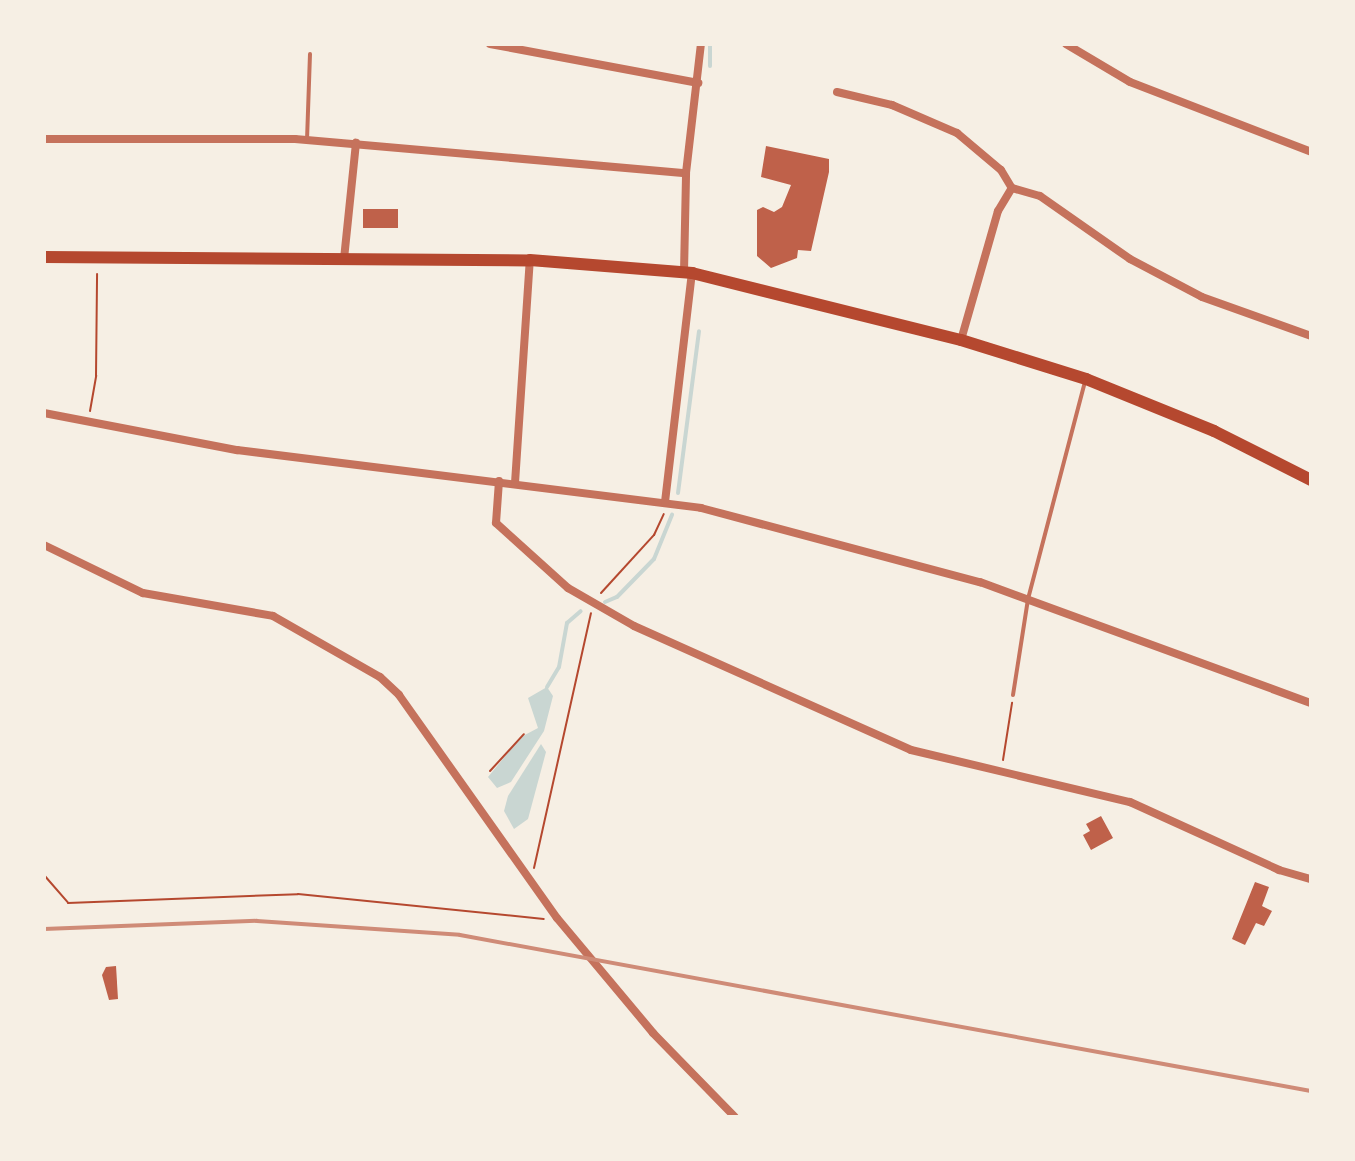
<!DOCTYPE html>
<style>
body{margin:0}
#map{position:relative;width:1355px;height:1161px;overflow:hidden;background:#f6efe4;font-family:Arial,sans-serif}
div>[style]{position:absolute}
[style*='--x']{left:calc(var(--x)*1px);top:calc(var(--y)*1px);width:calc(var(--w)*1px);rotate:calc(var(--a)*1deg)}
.water>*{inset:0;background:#c9d6d2}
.stream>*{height:4px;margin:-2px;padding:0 2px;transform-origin:2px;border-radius:2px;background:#c9d6d2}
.building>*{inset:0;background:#bf614a;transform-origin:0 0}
.path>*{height:2px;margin:-1px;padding:0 1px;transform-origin:1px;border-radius:1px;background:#b5482f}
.service>*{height:4px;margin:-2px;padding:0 2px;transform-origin:2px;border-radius:2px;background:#c5725c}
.minor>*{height:8px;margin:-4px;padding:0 4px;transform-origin:4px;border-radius:4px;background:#c5725c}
.primary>*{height:12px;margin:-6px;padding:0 6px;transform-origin:6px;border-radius:6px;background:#b5482f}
.rail>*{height:4px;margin:-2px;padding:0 2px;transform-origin:2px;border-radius:2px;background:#cf8b77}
span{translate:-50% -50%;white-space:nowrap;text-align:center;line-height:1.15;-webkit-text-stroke:6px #f6efe4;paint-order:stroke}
.frame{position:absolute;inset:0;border:46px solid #f6efe4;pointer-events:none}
</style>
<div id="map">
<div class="water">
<i style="clip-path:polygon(547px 687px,553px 696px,544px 731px,511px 782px,497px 788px,488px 777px,521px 737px,538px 728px,528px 698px)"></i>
<i style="clip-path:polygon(541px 744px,546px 752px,528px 819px,514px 829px,504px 811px,508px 796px)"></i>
</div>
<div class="stream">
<i style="--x:710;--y:44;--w:22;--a:90"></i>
<i style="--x:678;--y:493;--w:163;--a:-82.6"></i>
<i style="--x:605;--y:602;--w:13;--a:-23"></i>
<i style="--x:617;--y:597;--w:53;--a:-45.8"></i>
<i style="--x:654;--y:559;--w:48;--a:-67.8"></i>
<i style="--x:547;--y:687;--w:23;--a:-59"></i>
<i style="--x:559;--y:667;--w:45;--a:-79.7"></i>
<i style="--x:567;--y:623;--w:18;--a:-41"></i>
</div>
<div class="building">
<i style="clip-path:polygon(766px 146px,829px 159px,829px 172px,811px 251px,798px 250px,797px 258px,771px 268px,757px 256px,757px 210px,763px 207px,774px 212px,782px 207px,791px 185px,761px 177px)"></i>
<i style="left:363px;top:209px;width:35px;height:19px"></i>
<i style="clip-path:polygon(1101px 816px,1113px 838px,1091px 850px,1083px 835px,1090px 831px,1086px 824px)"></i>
<i style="clip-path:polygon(1255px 882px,1269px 887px,1262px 906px,1272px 911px,1264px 926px,1256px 923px,1245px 945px,1232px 939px)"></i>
<i style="clip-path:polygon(116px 966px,118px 999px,109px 1000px,102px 975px,106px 967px)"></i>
</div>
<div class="path">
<i style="--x:90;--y:411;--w:36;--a:-80"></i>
<i style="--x:96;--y:376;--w:102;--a:-89.4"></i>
<i style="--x:601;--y:593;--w:79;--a:-47.6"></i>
<i style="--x:654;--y:535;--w:23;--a:-65"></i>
<i style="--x:1003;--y:760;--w:58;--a:-81"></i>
<i style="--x:490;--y:771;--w:50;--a:-47.4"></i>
<i style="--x:534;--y:868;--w:261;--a:-77.4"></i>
<i style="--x:44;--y:875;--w:37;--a:49"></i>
<i style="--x:68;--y:903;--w:230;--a:-2.2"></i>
<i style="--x:298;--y:894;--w:247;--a:5.8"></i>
</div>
<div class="service">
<i style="--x:307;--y:140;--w:86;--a:-88"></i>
<i style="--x:1013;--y:695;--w:97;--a:-81.1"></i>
<i style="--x:1028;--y:599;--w:225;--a:-75.3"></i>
</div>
<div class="minor">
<i style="--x:490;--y:44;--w:212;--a:10.6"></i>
<i style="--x:1066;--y:44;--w:74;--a:30.7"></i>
<i style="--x:1130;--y:82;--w:194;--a:21.1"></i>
<i style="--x:837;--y:92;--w:57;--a:13.3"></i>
<i style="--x:892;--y:105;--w:71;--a:23.3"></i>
<i style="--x:957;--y:133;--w:57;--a:40.1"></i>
<i style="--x:1001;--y:170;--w:21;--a:59"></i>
<i style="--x:1012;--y:188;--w:29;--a:16"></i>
<i style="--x:1040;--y:196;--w:110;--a:35"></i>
<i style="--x:1130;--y:259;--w:81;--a:27.8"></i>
<i style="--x:1202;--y:297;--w:116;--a:19.7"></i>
<i style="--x:44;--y:139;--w:251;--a:0"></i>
<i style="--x:295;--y:139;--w:392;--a:5"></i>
<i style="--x:344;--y:259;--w:117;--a:-84.1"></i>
<i style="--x:684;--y:272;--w:99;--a:-88.8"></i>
<i style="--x:686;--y:173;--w:130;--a:-83.4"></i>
<i style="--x:961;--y:340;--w:134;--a:-74"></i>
<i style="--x:998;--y:211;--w:27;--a:-59"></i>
<i style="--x:44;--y:413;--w:197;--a:10.9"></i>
<i style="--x:237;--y:450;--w:468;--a:7.1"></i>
<i style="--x:701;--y:508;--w:289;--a:14.9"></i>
<i style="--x:980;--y:582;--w:352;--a:20.1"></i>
<i style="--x:499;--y:481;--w:42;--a:94.1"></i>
<i style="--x:496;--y:523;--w:97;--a:42.1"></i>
<i style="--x:568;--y:588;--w:76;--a:29.9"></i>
<i style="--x:634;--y:626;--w:303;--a:24.1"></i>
<i style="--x:911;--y:750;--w:225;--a:13.4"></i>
<i style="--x:1130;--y:802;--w:164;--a:24.5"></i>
<i style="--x:1279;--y:870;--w:33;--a:16"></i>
<i style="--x:515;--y:483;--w:224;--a:-86.2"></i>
<i style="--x:665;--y:502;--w:231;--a:-83.3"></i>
<i style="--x:44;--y:545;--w:110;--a:25.9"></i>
<i style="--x:143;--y:593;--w:132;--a:10"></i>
<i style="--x:273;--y:616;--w:123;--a:29.7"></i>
<i style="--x:380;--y:677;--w:26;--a:43"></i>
<i style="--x:399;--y:695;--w:273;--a:54.7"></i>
<i style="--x:557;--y:918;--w:150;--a:50.1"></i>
<i style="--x:653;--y:1033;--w:117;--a:45.7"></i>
</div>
<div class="primary">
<i style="--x:44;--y:257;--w:486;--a:0.4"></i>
<i style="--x:530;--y:260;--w:163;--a:4.6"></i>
<i style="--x:692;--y:273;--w:277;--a:14"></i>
<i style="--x:961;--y:340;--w:131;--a:17.3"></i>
<i style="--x:1086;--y:379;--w:138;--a:22.1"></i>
<i style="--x:1214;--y:431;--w:109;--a:26.8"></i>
</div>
<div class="rail">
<i style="--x:44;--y:929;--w:213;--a:-2.2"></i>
<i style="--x:257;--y:921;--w:203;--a:3.9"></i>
<i style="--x:460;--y:935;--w:865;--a:10.39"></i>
</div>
<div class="frame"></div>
</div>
